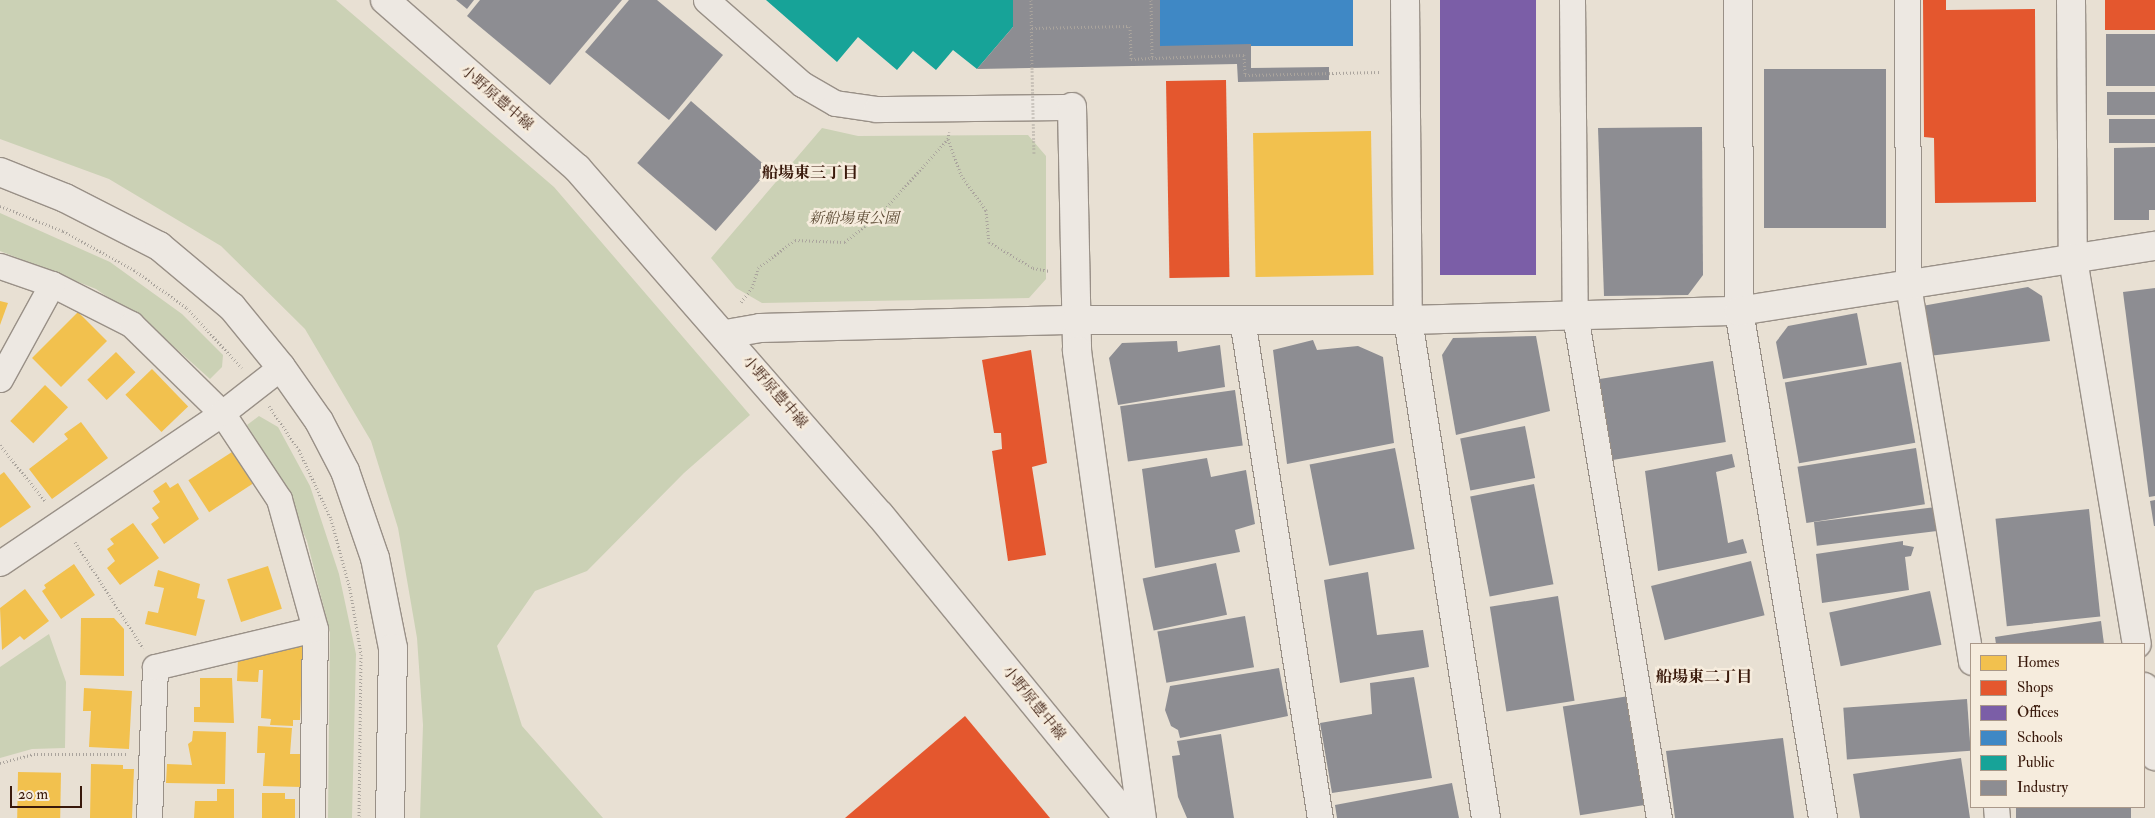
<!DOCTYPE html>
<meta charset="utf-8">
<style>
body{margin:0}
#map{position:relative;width:2155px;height:818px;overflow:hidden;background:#e8e0d3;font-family:"IM FELL Double Pica","Noto Serif JP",serif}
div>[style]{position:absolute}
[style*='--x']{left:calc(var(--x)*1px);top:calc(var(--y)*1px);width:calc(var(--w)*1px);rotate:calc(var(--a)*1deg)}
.green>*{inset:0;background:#cbd1b5}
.homes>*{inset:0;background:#f2c14e;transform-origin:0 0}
.shops>*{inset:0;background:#e4572e;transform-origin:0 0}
.offices>*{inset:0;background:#7b5ea7;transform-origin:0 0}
.schools>*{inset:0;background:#3f88c5;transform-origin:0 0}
.public>*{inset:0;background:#17a398}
.industry>*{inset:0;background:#8d8d92;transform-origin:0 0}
.path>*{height:3px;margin-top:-1.5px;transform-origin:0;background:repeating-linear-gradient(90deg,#aaa49d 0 1px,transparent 0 3.5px)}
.roads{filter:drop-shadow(1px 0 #999087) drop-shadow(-1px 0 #999087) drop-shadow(0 1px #999087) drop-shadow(0 -1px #999087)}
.minor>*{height:25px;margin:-12.5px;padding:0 12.5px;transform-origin:12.5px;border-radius:12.5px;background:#ede8e2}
.tertiary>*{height:28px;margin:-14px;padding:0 14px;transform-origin:14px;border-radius:14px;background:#ede8e2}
.path-bridge>*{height:3px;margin-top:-1.5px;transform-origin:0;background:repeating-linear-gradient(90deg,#aaa49d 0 1px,transparent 0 3.5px)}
span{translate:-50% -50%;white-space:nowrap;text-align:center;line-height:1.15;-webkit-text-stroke:5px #f6ecdd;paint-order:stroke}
.street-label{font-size:15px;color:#39190b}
.park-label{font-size:15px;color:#5e4c36;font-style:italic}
.neighbourhood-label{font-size:16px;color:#39190b;font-weight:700}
.legend{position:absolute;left:1970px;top:643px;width:175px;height:165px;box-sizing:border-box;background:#f6ecdd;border:1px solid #aa9889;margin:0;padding:6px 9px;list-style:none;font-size:15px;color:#39190b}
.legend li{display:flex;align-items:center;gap:10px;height:25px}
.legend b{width:25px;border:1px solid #aa9889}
.scale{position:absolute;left:10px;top:786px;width:72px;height:22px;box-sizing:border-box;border:2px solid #39190b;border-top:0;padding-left:6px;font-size:15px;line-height:18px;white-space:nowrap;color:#39190b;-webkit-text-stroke:4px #f6ecdd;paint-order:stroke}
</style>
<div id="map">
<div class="green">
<i style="clip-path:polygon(0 0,336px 0,554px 187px,750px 415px,684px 473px,587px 571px,535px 591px,497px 646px,522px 726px,603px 818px,420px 818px,423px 725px,417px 638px,398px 528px,371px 441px,305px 329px,221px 246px,109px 179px,0 139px)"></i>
<i style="clip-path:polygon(822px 128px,858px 136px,1028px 135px,1046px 156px,1046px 279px,1029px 298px,762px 303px,736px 288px,711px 258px)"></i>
<i style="clip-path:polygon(0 213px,110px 262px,182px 314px,223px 355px,222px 367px,210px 379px,161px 335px,96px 289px,0 251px)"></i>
<i style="clip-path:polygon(259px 416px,278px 427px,310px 486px,339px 574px,356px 654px,352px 818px,328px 818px,330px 632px,307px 541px,278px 476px,247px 425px)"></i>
<i style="clip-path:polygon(49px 634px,66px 682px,65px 748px,32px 749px,0 758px,0 667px)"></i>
</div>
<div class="homes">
<i style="left:1371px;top:131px;width:144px;height:118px;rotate:89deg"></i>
<i style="clip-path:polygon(0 301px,8px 303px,0 325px)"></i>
<i style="left:78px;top:312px;width:41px;height:65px;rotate:45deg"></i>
<i style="left:116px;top:352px;width:28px;height:40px;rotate:46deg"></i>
<i style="left:152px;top:369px;width:52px;height:37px;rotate:46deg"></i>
<i style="left:45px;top:385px;width:32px;height:50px;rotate:44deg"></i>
<i style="clip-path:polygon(81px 422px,108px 458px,52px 499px,29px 469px,68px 439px,64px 434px)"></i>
<i style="left:232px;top:452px;width:38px;height:52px;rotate:57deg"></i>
<i style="clip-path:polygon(4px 472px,31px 507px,0 528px,0 475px)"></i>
<i style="clip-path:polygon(166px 482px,170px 488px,178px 483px,199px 519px,164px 544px,151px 524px,159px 518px,152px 508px,160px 502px,153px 491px)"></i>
<i style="clip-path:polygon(133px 523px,159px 558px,120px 585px,107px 568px,115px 561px,107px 549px,114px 544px,110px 539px)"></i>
<i style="clip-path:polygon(74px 564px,95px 595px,61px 619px,42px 591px,46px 588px,44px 585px)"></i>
<i style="left:268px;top:566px;width:45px;height:43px;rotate:72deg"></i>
<i style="clip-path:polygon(158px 570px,200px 584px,197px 598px,205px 600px,196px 636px,145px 624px,148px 611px,158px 613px,164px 588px,154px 586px)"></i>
<i style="clip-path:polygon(25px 589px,49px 621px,24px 640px,20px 636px,2px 650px,0 608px)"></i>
<i style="clip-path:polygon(81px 618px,114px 618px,124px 629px,124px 676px,80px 675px)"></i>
<i style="clip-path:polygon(288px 647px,303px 647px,300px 720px,293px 720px,293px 726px,270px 725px,271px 719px,261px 718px,263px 670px,259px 670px,258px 682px,237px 681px,238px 658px)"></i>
<i style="clip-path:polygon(200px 678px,232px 678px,234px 723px,194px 722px,194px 707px,200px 707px)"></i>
<i style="clip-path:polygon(84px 688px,132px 691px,129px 749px,89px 747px,91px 711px,83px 711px)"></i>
<i style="clip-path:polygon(258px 726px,292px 728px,290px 754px,303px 754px,301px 787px,263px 786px,265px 753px,257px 753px)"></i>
<i style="clip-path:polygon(193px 731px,226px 732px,225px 784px,166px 783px,167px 764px,192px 765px,188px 744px,192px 741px)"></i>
<i style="clip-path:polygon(91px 764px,123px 765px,123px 769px,134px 769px,132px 818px,90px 818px)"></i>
<i style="left:18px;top:772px;width:43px;height:46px;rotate:1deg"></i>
<i style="clip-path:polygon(217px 789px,234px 789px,234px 818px,194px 818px,195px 801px,217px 801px)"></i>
<i style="clip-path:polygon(262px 793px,285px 793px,285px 799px,295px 799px,295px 818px,262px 818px)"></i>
</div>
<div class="shops">
<i style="clip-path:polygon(1923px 0,1946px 0,1946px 10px,2035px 9px,2036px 202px,1935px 203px,1934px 138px,1924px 137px)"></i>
<i style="left:2105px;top:0;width:50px;height:30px"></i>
<i style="left:1226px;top:80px;width:197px;height:60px;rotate:89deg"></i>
<i style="clip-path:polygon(1031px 350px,1047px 463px,1032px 467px,1046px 555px,1008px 561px,992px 451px,1002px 449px,1001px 433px,994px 433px,982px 360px)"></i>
<i style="clip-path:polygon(965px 716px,1050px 818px,845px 818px)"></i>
</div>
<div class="offices">
<i style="left:1440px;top:0;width:96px;height:275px"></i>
</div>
<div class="schools">
<i style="left:1160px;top:0;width:193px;height:46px"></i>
</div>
<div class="public">
<i style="clip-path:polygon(766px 0,1013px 0,1013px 27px,977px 69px,953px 50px,936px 70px,913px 51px,897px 70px,858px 37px,837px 62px)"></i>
</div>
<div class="industry">
<i style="clip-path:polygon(456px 0,474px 0,467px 9px)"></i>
<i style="clip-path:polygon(480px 0,622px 0,550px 85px,467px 16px)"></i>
<i style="clip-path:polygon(629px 0,657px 0,723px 55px,669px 120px,585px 52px)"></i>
<i style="clip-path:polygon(1013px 0,1160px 0,1160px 46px,1251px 44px,1251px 68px,1329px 67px,1329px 80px,1238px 82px,1237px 64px,977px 69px,1013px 27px)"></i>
<i style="left:2155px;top:34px;width:52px;height:49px;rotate:90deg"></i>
<i style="left:1886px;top:69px;width:159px;height:122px;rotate:90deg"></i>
<i style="left:2155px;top:92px;width:23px;height:48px;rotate:90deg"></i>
<i style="left:691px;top:101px;width:104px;height:82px;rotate:41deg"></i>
<i style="left:2155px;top:119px;width:24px;height:46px;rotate:90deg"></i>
<i style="clip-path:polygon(1702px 127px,1703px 275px,1688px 295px,1604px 296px,1598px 128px)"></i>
<i style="clip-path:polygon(2155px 147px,2155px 210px,2149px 210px,2149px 220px,2114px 220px,2114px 148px)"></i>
<i style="clip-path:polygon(2028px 287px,2042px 296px,2050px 341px,1929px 356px,1922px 306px)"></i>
<i style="clip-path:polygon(2155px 288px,2155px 496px,2149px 497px,2123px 292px)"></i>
<i style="clip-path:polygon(1857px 313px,1867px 365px,1783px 379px,1776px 342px,1788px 326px)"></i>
<i style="clip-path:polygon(1536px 336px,1550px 411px,1456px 435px,1442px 355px,1453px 338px)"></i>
<i style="clip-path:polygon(1313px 340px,1317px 350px,1358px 346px,1383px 357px,1394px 443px,1287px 464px,1273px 350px)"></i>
<i style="clip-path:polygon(1177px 341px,1178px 352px,1220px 345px,1225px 387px,1118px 405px,1109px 358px,1122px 343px)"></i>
<i style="left:1713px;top:361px;width:82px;height:118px;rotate:81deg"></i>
<i style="left:1901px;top:362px;width:82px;height:118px;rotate:80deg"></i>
<i style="left:1235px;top:390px;width:56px;height:116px;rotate:82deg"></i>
<i style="left:1525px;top:426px;width:53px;height:66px;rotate:79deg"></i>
<i style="left:1395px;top:448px;width:103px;height:87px;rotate:79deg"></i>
<i style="left:1916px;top:448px;width:57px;height:120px;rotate:81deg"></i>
<i style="clip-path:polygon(1732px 454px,1735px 467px,1716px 472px,1728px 543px,1743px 539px,1747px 553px,1658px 571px,1645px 471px)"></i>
<i style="clip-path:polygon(1207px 458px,1211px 477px,1246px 470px,1255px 524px,1235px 530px,1240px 552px,1155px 568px,1142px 469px)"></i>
<i style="left:1534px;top:484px;width:102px;height:65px;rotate:79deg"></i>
<i style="clip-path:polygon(2155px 500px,2155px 526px,2154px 526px,2150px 501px)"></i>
<i style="left:1936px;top:507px;width:24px;height:123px;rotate:83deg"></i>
<i style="left:2089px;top:509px;width:108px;height:94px;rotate:84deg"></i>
<i style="clip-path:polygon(1903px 541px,1903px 545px,1914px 547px,1911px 556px,1905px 557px,1909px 590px,1822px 603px,1816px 554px)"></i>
<i style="left:1751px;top:561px;width:56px;height:103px;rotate:76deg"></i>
<i style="left:1216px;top:563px;width:53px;height:75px;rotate:78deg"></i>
<i style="clip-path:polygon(1368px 572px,1377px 635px,1423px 630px,1429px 667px,1340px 683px,1324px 580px)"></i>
<i style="left:1930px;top:591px;width:55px;height:103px;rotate:78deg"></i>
<i style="left:1558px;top:596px;width:106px;height:69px;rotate:81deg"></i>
<i style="left:1245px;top:616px;width:52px;height:89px;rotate:80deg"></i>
<i style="clip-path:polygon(2101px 621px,2104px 644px,1996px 644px,1995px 637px)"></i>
<i style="clip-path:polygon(1279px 668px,1288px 716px,1180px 738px,1178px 730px,1171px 726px,1165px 710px,1170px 686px)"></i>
<i style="clip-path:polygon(1414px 677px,1432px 778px,1332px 793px,1320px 723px,1372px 714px,1370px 683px)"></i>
<i style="left:1629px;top:696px;width:110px;height:67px;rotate:81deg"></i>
<i style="left:1967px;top:699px;width:52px;height:124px;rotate:86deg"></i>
<i style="clip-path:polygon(1221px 734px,1234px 818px,1187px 818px,1178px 797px,1172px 756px,1180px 755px,1177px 741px)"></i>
<i style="clip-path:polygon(1783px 738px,1794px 818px,1675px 818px,1666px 751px)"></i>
<i style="clip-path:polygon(1961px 758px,1970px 818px,1860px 818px,1853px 774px)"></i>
<i style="clip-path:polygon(1452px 783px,1459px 818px,1337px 818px,1335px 805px)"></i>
<i style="left:2016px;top:807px;width:115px;height:11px"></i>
</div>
<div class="path">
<i style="--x:1031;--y:0;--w:68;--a:89.2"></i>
<i style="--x:1151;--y:0;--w:58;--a:89"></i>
<i style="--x:1152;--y:58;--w:92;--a:-1.9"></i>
<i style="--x:1244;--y:55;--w:20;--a:87"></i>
<i style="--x:1245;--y:75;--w:135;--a:-1.3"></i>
<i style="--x:1032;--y:28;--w:98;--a:-1.2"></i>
<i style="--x:1130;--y:26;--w:33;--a:88"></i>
<i style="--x:1131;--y:59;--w:21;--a:-3"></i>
<i style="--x:948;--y:139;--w:38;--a:70"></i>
<i style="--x:961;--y:175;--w:43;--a:54.5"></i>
<i style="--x:986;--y:210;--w:32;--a:85"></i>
<i style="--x:989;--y:242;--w:51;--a:30.6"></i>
<i style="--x:1033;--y:268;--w:17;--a:10"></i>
<i style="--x:0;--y:206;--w:68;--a:21.6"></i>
<i style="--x:63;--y:231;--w:81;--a:28.8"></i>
<i style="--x:134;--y:270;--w:65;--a:35.6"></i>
<i style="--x:187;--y:308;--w:81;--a:47.5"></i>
<i style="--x:741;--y:302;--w:18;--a:-52"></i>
<i style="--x:752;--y:288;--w:21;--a:-73"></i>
<i style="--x:758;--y:268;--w:46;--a:-37.1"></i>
<i style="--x:795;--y:240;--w:50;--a:2.3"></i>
<i style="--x:845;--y:242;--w:48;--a:-39"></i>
<i style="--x:882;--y:212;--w:98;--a:-47.9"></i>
<i style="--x:948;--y:139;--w:7;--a:-82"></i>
<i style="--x:269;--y:406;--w:53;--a:55.7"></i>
<i style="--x:299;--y:450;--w:76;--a:65.1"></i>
<i style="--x:331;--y:519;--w:73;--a:74.8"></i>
<i style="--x:350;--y:589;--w:66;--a:80.4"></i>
<i style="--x:361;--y:654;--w:164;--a:90.7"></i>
<i style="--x:0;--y:445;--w:73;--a:51.1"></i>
<i style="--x:75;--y:542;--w:126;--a:57.3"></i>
<i style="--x:0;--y:763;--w:35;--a:-15"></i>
<i style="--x:34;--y:754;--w:94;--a:0"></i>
</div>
<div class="roads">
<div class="minor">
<i style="--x:706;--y:0;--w:128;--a:41.2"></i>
<i style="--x:802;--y:84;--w:38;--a:30"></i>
<i style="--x:835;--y:103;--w:41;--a:8.3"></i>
<i style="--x:876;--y:109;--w:196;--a:-0.6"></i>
<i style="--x:1572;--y:0;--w:315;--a:89.5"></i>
<i style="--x:1575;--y:315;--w:510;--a:80.52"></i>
<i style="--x:1907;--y:0;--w:285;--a:89.8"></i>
<i style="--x:1908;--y:285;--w:382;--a:80.5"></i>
<i style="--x:0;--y:266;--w:55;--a:19.1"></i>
<i style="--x:52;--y:284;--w:89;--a:26.9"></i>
<i style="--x:131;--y:324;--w:127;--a:44.4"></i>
<i style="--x:222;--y:413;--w:103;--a:56.5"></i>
<i style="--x:279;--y:499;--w:135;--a:74.5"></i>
<i style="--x:315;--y:629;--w:189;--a:90.9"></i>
<i style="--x:1242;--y:319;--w:505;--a:81.12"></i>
<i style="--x:0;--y:379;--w:108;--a:-61.3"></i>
<i style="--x:0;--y:563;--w:268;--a:-34"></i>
<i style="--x:222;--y:413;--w:75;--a:-37.9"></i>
<i style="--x:1996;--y:807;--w:11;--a:85"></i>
<i style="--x:149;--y:818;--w:151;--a:-87.7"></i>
<i style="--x:155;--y:667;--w:164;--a:-13.4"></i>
</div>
<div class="tertiary">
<i style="--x:385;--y:0;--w:255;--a:41.2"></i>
<i style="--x:577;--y:168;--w:461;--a:48.9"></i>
<i style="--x:880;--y:515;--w:392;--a:50.7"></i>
<i style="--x:1405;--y:0;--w:320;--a:89.5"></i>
<i style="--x:1408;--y:320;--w:504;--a:81.1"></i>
<i style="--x:1738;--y:0;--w:311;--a:89.8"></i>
<i style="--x:1739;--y:311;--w:514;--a:80.59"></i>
<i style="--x:2071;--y:0;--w:259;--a:89.6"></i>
<i style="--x:2073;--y:259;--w:390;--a:80.6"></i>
<i style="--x:1072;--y:107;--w:244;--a:88.8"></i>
<i style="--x:1077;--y:351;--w:472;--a:82.1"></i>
<i style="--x:0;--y:172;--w:70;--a:21.8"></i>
<i style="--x:65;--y:198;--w:106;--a:27.1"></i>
<i style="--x:159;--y:246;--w:95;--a:39.9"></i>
<i style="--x:232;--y:307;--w:77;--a:50.8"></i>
<i style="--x:281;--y:367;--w:66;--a:54.9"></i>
<i style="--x:319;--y:421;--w:56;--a:62.5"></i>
<i style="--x:345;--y:471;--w:92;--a:71"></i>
<i style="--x:375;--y:558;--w:92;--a:78.7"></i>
<i style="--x:393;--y:648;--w:170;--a:91"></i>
<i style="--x:726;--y:334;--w:35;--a:-10"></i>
<i style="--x:760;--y:328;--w:316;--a:-1.5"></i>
<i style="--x:1076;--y:320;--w:332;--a:0"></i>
<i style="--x:1408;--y:320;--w:331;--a:-1.6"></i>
<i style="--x:1739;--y:311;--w:421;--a:-8.9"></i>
<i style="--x:2144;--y:687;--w:70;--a:80.9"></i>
</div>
</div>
<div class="path-bridge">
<i style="--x:1032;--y:68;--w:85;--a:88.7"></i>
</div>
<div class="street-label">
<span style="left:497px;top:98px;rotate:41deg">小野原豊中線</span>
<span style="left:775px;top:392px;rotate:49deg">小野原豊中線</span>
<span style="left:1034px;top:703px;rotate:51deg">小野原豊中線</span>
</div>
<div class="park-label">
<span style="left:854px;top:219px">新船場東公園</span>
</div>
<div class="neighbourhood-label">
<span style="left:810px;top:173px">船場東三丁目</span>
<span style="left:1704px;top:677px">船場東二丁目</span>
</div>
<ul class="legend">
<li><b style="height:14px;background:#f2c14e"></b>Homes</li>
<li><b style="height:14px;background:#e4572e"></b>Shops</li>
<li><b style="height:14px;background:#7b5ea7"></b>Offices</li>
<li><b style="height:14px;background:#3f88c5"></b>Schools</li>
<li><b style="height:14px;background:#17a398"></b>Public</li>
<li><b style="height:14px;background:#8d8d92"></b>Industry</li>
</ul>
<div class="scale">20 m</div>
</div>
